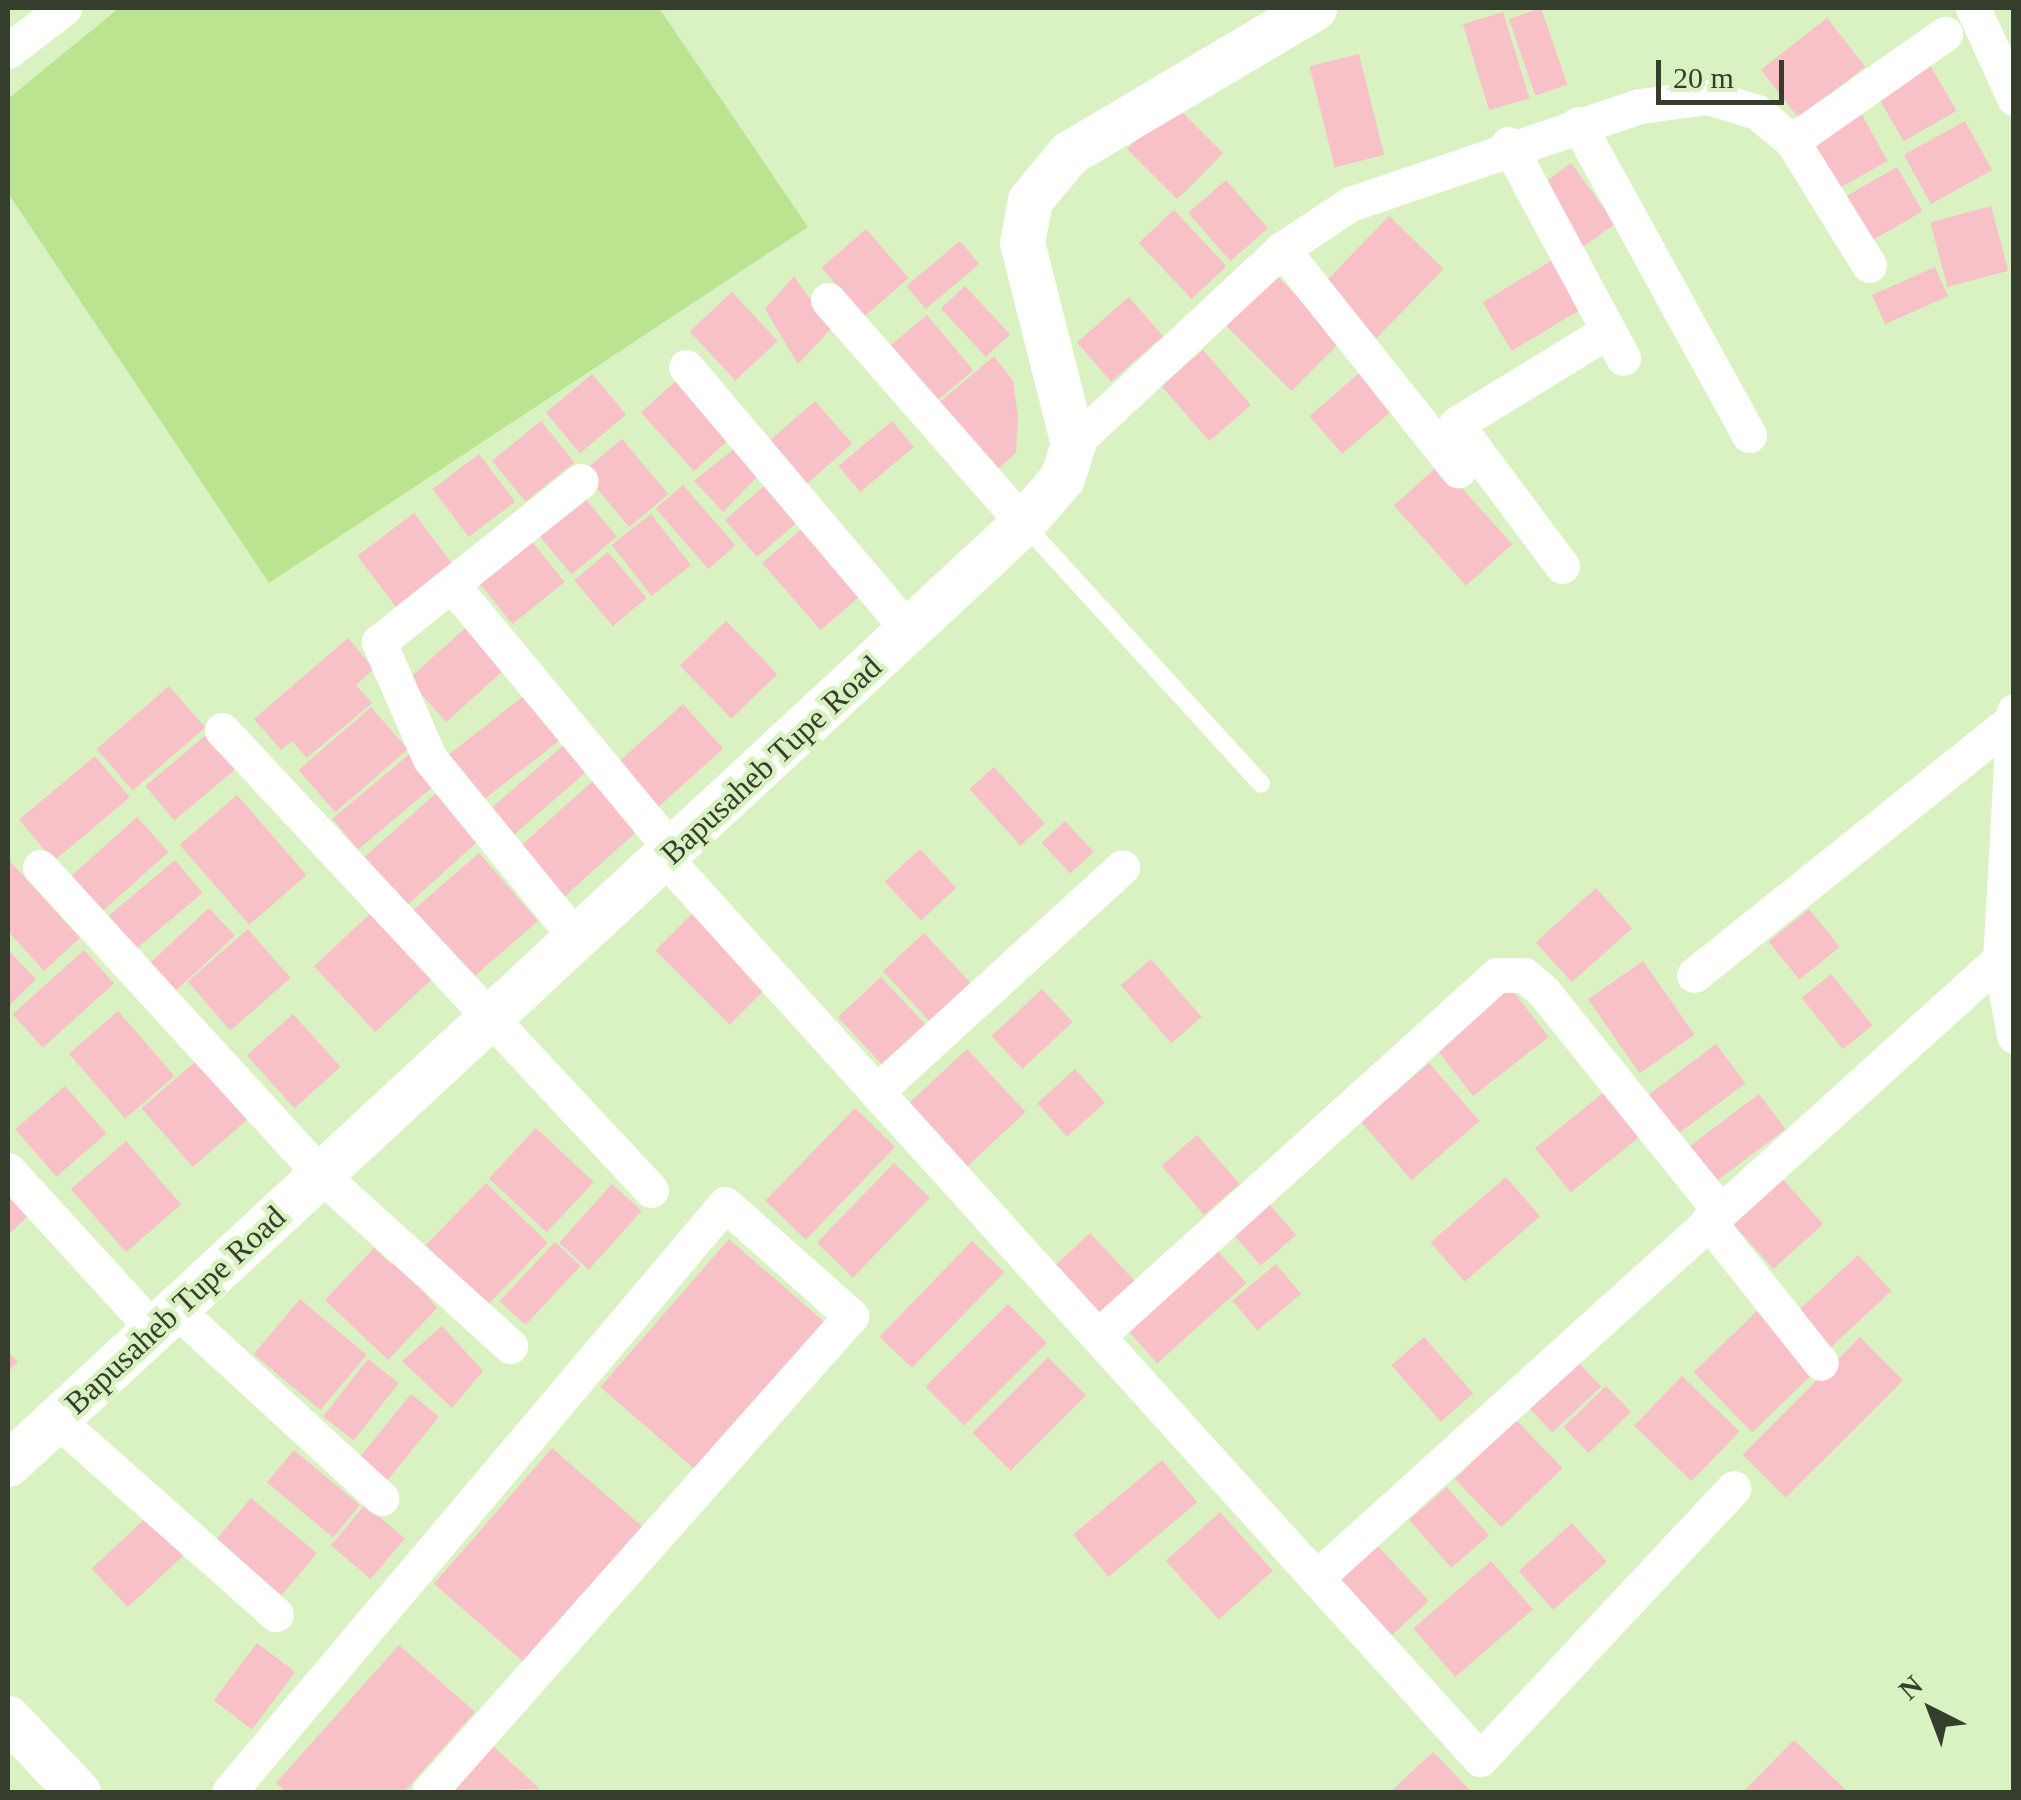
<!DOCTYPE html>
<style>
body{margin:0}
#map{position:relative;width:2021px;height:1800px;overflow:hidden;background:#daf2c2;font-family:"Times New Roman",serif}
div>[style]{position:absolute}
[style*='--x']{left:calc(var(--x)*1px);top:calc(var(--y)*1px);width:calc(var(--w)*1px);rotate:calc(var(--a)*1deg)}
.green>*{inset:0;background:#bbe491}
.building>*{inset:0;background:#f8c1c8;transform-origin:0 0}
.service>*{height:18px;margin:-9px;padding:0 9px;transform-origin:9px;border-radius:9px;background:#fff}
.minor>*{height:35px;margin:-17.5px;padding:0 17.5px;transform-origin:17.5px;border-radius:17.5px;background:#fff}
.tertiary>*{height:45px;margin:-22.5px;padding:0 22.5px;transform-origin:22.5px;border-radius:22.5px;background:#fff}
span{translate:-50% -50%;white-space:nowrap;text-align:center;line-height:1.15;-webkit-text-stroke:9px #daf2c2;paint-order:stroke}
.street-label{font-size:32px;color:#353e2c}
.frame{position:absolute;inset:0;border:10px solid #353e2c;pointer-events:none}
.north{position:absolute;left:1881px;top:1660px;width:100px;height:100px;-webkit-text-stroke:8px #daf2c2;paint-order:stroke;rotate:318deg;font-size:28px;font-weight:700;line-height:40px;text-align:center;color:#353e2c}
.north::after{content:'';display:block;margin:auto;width:35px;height:45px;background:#353e2c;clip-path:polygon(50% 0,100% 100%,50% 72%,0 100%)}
.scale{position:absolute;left:1656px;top:60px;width:128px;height:45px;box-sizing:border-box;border:5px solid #353e2c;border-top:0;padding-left:12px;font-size:30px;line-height:35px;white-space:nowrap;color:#353e2c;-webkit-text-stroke:8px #daf2c2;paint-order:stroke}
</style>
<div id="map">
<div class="green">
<i style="clip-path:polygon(119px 8px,659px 8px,808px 227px,269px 583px,8px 193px,8px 99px)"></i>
</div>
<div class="building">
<i style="left:1541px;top:8px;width:81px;height:34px;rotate:71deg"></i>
<i style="left:1503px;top:12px;width:90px;height:42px;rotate:73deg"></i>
<i style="left:1827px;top:18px;width:62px;height:84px;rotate:52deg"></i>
<i style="left:1359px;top:54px;width:104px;height:51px;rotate:76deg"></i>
<i style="left:1926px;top:58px;width:61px;height:61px;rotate:60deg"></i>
<i style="left:1173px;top:103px;width:71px;height:65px;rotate:45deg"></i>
<i style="left:1861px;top:113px;width:55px;height:56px;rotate:61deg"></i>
<i style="left:1965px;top:121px;width:56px;height:70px;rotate:61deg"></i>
<i style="left:1571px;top:163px;width:75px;height:42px;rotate:54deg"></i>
<i style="left:1897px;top:167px;width:51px;height:64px;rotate:60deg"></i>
<i style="left:1226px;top:180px;width:64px;height:50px;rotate:49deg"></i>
<i style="left:1991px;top:206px;width:67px;height:63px;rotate:75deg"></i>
<i style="left:1174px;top:210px;width:77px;height:48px;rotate:47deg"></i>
<i style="left:1389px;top:216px;width:76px;height:97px;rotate:44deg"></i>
<i style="left:866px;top:229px;width:65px;height:59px;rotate:49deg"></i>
<i style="left:960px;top:241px;width:30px;height:70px;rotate:50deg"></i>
<i style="left:1551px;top:261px;width:57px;height:80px;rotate:59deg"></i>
<i style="left:1935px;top:267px;width:32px;height:69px;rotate:66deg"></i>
<i style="left:1276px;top:275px;width:93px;height:71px;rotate:45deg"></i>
<i style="clip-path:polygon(794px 276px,831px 329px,798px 364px,765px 309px)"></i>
<i style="left:965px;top:286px;width:66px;height:33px;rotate:47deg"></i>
<i style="left:732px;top:292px;width:67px;height:58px;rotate:47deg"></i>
<i style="left:1129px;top:297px;width:52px;height:69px;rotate:49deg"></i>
<i style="left:927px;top:315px;width:72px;height:48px;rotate:50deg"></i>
<i style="left:1203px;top:350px;width:73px;height:55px;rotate:49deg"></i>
<i style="clip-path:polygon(994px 356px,1013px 381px,1018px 417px,1016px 453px,992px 474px,935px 406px)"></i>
<i style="left:1366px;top:367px;width:50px;height:75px;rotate:49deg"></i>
<i style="left:592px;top:374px;width:53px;height:60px;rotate:50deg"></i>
<i style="left:676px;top:381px;width:79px;height:47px;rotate:48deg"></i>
<i style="left:815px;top:401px;width:57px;height:62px;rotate:49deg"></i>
<i style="left:541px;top:421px;width:53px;height:63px;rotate:51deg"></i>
<i style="left:892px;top:421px;width:34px;height:70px;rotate:50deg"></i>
<i style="left:622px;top:439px;width:72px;height:51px;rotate:50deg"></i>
<i style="clip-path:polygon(734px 449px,760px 474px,723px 512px,694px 481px)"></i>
<i style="left:479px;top:454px;width:60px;height:58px;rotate:53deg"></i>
<i style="left:1440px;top:464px;width:108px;height:62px;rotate:48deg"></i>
<i style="left:771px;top:480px;width:49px;height:61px;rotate:49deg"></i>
<i style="left:683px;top:485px;width:80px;height:36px;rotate:49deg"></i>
<i style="left:577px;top:489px;width:62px;height:59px;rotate:50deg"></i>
<i style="left:414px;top:513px;width:67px;height:71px;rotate:53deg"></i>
<i style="left:651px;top:514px;width:65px;height:50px;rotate:52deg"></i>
<i style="left:806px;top:525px;width:89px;height:58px;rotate:49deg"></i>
<i style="left:525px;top:533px;width:63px;height:67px;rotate:51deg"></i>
<i style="left:608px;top:552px;width:60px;height:44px;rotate:50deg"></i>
<i style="left:726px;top:621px;width:74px;height:64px;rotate:46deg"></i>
<i style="left:472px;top:622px;width:57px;height:86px;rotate:48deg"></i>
<i style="clip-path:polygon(348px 638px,374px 669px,356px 685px,372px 703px,307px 758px,292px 741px,281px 750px,254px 719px)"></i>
<i style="left:169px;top:686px;width:55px;height:96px;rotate:49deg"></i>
<i style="left:525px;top:695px;width:57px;height:98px;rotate:52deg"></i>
<i style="left:683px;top:704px;width:60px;height:90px;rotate:48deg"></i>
<i style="left:371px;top:707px;width:56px;height:96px;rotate:49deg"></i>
<i style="left:212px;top:730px;width:45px;height:87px;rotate:50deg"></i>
<i style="left:566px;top:743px;width:35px;height:103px;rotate:49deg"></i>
<i style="left:412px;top:752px;width:40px;height:104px;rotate:50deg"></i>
<i style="left:95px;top:756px;width:54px;height:99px;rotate:50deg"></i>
<i style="left:994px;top:767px;width:76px;height:33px;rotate:48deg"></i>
<i style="left:595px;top:779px;width:67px;height:111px;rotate:48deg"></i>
<i style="left:436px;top:793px;width:64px;height:104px;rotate:48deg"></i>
<i style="left:237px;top:795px;width:106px;height:76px;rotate:49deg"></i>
<i style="left:137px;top:817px;width:47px;height:95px;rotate:48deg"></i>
<i style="left:1065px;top:821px;width:42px;height:32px;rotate:47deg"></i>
<i style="left:920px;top:849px;width:53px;height:48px;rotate:47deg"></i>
<i style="left:479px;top:853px;width:90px;height:93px;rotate:49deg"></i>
<i style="clip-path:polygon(8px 859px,80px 938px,44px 971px,8px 931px)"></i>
<i style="left:175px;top:860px;width:43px;height:89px;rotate:50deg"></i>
<i style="left:1596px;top:888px;width:54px;height:81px;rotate:48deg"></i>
<i style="left:209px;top:908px;width:38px;height:84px;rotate:47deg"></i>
<i style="left:1809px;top:909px;width:49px;height:52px;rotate:51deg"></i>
<i style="left:371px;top:913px;width:90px;height:78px;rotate:47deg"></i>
<i style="left:693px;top:913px;width:105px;height:53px;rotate:45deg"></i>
<i style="left:248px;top:929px;width:65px;height:80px;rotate:49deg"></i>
<i style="left:924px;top:933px;width:68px;height:56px;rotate:47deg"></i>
<i style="clip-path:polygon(8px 950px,36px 979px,8px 1007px)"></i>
<i style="left:84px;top:950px;width:45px;height:96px;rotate:48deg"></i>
<i style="left:1151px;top:959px;width:77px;height:40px;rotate:49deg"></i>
<i style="left:1643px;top:961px;width:90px;height:67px;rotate:55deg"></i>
<i style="left:1831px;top:974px;width:66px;height:38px;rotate:51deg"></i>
<i style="left:881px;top:977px;width:65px;height:59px;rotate:47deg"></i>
<i style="left:1505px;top:981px;width:71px;height:96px;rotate:52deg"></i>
<i style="left:1042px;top:989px;width:45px;height:69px;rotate:47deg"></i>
<i style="left:118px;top:1011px;width:86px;height:65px;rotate:49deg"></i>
<i style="left:293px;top:1014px;width:71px;height:62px;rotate:48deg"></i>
<i style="left:1716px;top:1044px;width:49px;height:88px;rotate:53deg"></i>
<i style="left:967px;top:1049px;width:86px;height:81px;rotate:47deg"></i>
<i style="left:196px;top:1061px;width:78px;height:72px;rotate:49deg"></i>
<i style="left:1429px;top:1063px;width:77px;height:90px;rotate:49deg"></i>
<i style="left:1075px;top:1069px;width:45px;height:51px;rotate:48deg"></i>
<i style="left:65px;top:1086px;width:63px;height:66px;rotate:49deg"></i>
<i style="left:1608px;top:1089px;width:57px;height:94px;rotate:51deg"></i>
<i style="left:1759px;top:1094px;width:44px;height:96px;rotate:53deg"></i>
<i style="left:855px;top:1108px;width:56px;height:129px;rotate:44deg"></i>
<i style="left:536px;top:1128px;width:79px;height:69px;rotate:43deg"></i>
<i style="left:1197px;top:1135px;width:65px;height:47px;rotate:49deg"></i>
<i style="left:126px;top:1141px;width:84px;height:73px;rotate:49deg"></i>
<i style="left:894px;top:1163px;width:50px;height:111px;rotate:44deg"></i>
<i style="left:1779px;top:1175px;width:66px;height:67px;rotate:48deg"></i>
<i style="left:1506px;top:1177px;width:52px;height:100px;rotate:49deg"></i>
<i style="left:486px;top:1183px;width:86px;height:87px;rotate:44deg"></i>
<i style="left:612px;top:1184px;width:40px;height:79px;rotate:42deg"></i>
<i style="clip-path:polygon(8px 1193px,28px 1216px,8px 1235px)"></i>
<i style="left:1264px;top:1198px;width:49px;height:47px;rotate:49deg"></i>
<i style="left:1090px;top:1233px;width:71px;height:47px;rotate:47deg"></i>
<i style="left:729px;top:1239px;width:128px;height:196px;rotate:41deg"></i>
<i style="left:972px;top:1241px;width:45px;height:133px;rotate:44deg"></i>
<i style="left:555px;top:1242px;width:35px;height:81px;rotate:43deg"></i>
<i style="clip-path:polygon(374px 1248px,391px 1264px,397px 1258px,437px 1308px,388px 1360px,325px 1300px)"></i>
<i style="left:1215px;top:1248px;width:47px;height:120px;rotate:48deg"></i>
<i style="left:1858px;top:1255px;width:49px;height:83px;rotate:47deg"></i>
<i style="left:1276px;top:1264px;width:39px;height:57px;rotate:50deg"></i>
<i style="left:300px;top:1299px;width:87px;height:72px;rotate:40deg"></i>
<i style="left:1008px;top:1304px;width:55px;height:117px;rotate:45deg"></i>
<i style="left:1757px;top:1311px;width:84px;height:88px;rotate:46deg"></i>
<i style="clip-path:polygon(442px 1326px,483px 1371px,452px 1408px,402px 1361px)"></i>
<i style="left:1424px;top:1337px;width:75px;height:43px;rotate:49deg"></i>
<i style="left:1860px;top:1337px;width:61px;height:166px;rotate:45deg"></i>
<i style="clip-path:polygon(8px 1352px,18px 1362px,8px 1372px)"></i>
<i style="left:1048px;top:1357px;width:54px;height:107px;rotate:45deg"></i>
<i style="left:368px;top:1359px;width:39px;height:73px;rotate:38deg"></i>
<i style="left:1578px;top:1362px;width:34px;height:67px;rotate:47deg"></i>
<i style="left:1682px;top:1376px;width:80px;height:69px;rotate:44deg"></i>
<i style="left:1606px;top:1386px;width:36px;height:59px;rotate:46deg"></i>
<i style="left:411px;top:1394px;width:36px;height:84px;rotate:39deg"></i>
<i style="left:1516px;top:1420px;width:67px;height:85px;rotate:46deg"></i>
<i style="left:552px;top:1448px;width:121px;height:180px;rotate:41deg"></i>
<i style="left:294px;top:1450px;width:86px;height:42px;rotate:40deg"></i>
<i style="left:1162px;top:1460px;width:55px;height:116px;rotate:50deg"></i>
<i style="left:1447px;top:1487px;width:64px;height:50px;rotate:49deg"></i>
<i style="left:251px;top:1498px;width:86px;height:57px;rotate:40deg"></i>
<i style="left:365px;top:1505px;width:52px;height:53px;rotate:40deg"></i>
<i style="left:1220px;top:1512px;width:79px;height:73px;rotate:48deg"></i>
<i style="left:148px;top:1516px;width:53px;height:77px;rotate:47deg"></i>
<i style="left:1572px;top:1523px;width:52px;height:72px;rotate:48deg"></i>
<i style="left:1375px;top:1543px;width:79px;height:59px;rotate:47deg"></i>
<i style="left:1491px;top:1561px;width:64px;height:103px;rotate:49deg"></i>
<i style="left:257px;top:1643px;width:48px;height:72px;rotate:37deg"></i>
<i style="clip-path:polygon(399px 1645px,475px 1712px,404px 1792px,287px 1792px,276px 1783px)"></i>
<i style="clip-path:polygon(1794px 1740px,1848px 1792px,1743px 1792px)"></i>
<i style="clip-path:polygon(492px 1745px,540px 1789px,448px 1792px)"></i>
<i style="clip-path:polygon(1433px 1752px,1472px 1792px,1390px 1792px)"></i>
</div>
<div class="service">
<i style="--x:1023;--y:523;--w:353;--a:47.6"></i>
</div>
<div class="minor">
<i style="--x:1973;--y:8;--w:99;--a:65.5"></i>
<i style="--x:8;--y:51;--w:71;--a:-37.5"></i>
<i style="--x:1578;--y:124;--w:355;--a:61.2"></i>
<i style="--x:1792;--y:141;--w:187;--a:-35"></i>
<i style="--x:1508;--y:144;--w:243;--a:61.7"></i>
<i style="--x:1282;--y:249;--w:283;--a:51.5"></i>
<i style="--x:828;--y:300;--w:296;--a:48.8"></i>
<i style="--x:686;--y:367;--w:347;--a:49.8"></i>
<i style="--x:1073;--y:444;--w:286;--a:-43"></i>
<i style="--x:1282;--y:249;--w:82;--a:-33.5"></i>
<i style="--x:1350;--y:204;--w:306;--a:-18.7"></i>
<i style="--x:1640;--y:106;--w:69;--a:-7.5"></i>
<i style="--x:1708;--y:97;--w:51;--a:17"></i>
<i style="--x:1757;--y:112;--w:45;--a:39.6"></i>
<i style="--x:1792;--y:141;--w:146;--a:58.2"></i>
<i style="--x:1562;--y:566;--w:177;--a:-126.7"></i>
<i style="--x:1456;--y:424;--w:178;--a:-31.5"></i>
<i style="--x:452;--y:585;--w:346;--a:50.3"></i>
<i style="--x:2014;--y:711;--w:248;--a:93.2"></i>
<i style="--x:2000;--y:959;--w:78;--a:79.7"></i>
<i style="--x:222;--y:730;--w:629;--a:47"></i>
<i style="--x:665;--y:858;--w:1215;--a:47.87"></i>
<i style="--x:1480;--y:1759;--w:371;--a:-46.9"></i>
<i style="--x:40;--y:867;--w:417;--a:47.6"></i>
<i style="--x:321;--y:1175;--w:255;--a:42.1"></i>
<i style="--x:577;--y:939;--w:232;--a:-129.2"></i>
<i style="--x:430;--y:759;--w:128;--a:-113.6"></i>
<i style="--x:379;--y:642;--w:258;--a:-38.6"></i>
<i style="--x:1694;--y:975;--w:408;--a:-38.7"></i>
<i style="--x:877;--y:1091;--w:332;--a:-42.4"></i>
<i style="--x:8;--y:1170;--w:217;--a:47.6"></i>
<i style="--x:1708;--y:1221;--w:181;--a:51.5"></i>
<i style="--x:175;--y:1309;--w:280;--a:42.5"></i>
<i style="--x:1098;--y:1336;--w:538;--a:-42.14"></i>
<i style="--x:1497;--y:975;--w:27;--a:0"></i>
<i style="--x:1524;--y:975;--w:25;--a:40"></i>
<i style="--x:1543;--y:991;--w:282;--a:51.2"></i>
<i style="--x:56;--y:1419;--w:294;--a:41.6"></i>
<i style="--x:1317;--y:1577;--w:921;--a:-42.14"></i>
<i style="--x:229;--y:1792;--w:769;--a:-49.85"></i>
<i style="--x:725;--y:1204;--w:169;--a:41.6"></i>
<i style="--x:851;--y:1316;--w:636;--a:131.56"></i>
</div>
<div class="tertiary">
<i style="--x:8;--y:1464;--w:1384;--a:-42.83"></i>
<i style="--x:1023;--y:523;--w:60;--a:-49.1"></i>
<i style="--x:1062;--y:478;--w:36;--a:-72"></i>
<i style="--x:1073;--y:444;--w:207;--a:-104.2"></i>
<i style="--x:1022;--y:243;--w:44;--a:-79.5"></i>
<i style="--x:1030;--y:200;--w:61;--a:-50.3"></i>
<i style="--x:1069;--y:153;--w:285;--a:-30.6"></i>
<i style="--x:8;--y:1718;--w:102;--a:46.6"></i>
</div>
<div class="street-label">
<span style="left:771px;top:760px;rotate:-43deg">Bapusaheb Tupe Road</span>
<span style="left:175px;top:1310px;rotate:-43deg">Bapusaheb Tupe Road</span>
</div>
<div class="frame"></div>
<div class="north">N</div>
<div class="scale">20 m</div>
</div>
